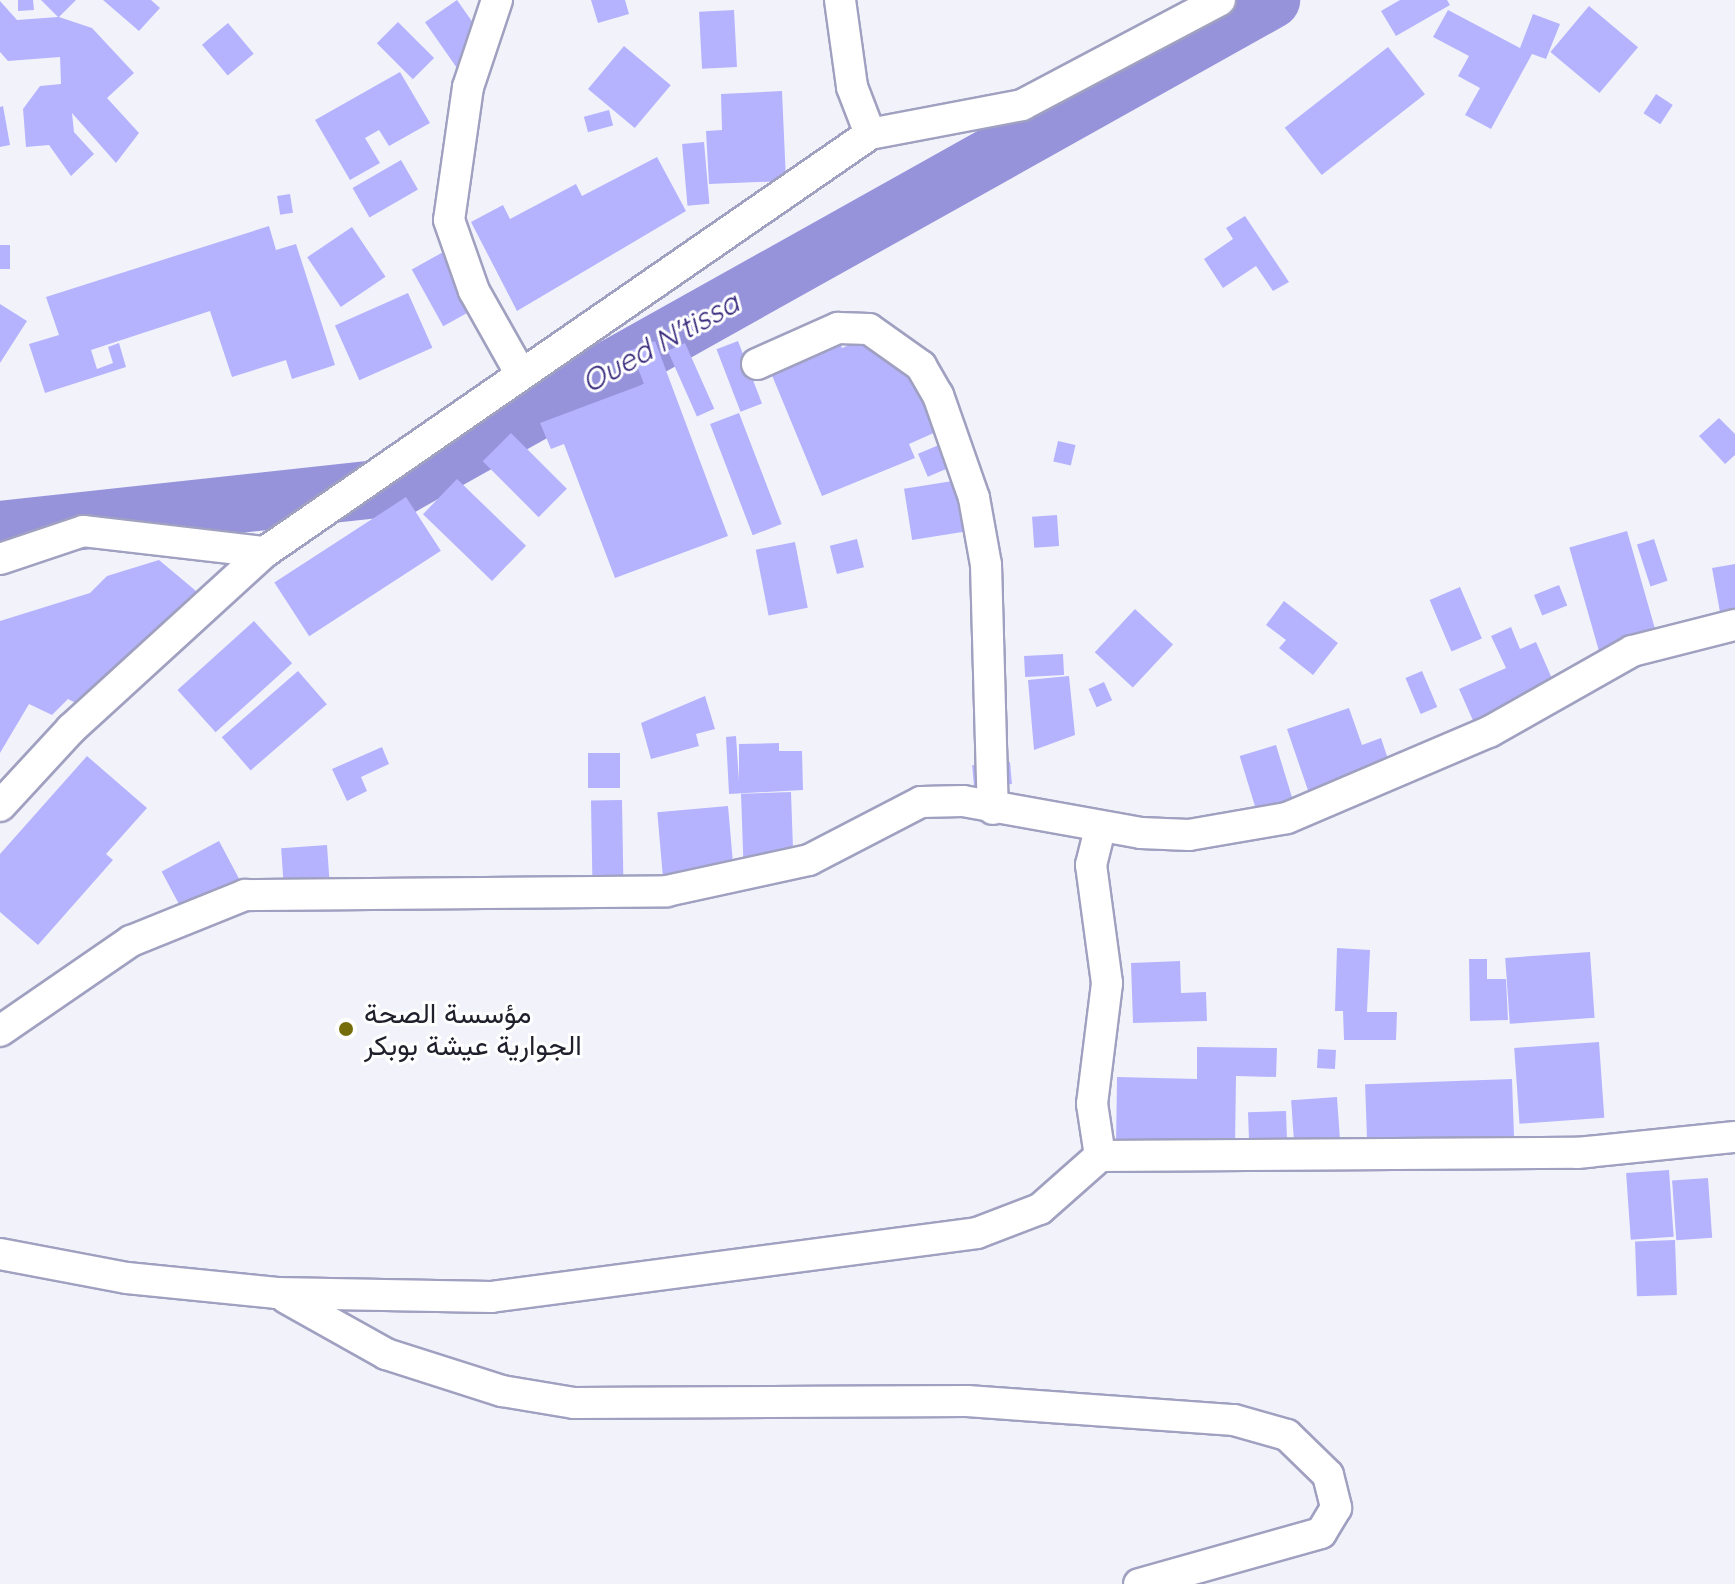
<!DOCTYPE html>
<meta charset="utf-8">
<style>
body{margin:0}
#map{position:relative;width:1735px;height:1584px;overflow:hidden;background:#f2f3fa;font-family:Quicksand,Vazirmatn,sans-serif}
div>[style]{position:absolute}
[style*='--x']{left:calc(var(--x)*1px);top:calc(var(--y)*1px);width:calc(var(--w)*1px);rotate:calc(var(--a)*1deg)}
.river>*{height:58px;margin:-29px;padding:0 29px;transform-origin:29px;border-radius:29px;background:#9693db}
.building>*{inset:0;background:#b5b3fe;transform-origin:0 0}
.roads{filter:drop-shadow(2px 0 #a0a0c1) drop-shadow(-2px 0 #a0a0c1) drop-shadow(0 2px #a0a0c1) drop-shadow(0 -2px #a0a0c1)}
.minor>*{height:30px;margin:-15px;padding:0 15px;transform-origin:15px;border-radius:15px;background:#fff}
.dots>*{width:22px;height:22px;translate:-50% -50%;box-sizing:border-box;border:4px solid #fff;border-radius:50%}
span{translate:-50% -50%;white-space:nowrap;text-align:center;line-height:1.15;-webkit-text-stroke:6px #fff;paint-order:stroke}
.poi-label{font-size:28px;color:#20202c}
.left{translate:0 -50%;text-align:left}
.water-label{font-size:30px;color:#36277b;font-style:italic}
</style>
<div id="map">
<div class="river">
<i style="--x:0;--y:530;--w:404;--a:-6.2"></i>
<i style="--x:402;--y:486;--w:996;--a:-29.22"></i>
</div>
<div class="building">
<i style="clip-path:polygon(18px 0,33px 0,34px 10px,18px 11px)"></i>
<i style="clip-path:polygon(41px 0,76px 0,59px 17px,92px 28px,134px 73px,107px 98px,139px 133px,116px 163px,72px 113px,74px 132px,94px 154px,71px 176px,49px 145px,26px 147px,23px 109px,40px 86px,61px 84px,60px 57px,8px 61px,0 52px,0 1px,17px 20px,58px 17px)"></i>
<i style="clip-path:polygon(103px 0,151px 0,160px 8px,139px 31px)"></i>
<i style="left:457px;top:0;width:58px;height:39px;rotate:55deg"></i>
<i style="clip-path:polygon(591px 0,625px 0,629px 14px,598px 23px)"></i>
<i style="clip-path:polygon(1400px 0,1447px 0,1450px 5px,1396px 36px,1381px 11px)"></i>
<i style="left:1589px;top:6px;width:64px;height:60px;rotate:40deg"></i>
<i style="left:734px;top:10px;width:57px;height:35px;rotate:87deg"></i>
<i style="clip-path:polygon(1448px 10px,1520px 48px,1533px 14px,1560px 24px,1546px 59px,1532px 54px,1491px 129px,1465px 115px,1480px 88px,1458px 76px,1469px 56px,1433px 37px)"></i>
<i style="left:398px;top:22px;width:51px;height:30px;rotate:45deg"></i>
<i style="left:228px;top:23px;width:40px;height:34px;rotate:50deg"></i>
<i style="left:624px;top:46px;width:61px;height:56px;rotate:40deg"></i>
<i style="left:1388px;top:47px;width:60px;height:131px;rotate:52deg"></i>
<i style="clip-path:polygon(400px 72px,430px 123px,389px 146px,379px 130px,365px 138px,380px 163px,350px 180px,315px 120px)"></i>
<i style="clip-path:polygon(782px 91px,786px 181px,709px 184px,706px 131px,722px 130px,721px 94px)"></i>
<i style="left:1656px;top:94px;width:20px;height:23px;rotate:33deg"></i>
<i style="clip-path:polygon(3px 106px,10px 145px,0 147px,0 107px)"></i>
<i style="left:609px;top:110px;width:16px;height:26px;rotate:75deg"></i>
<i style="left:704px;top:142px;width:62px;height:22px;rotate:85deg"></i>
<i style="clip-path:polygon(657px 157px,686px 211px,517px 311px,471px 222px,503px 205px,510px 219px,576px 184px,582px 196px)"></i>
<i style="left:401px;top:160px;width:34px;height:56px;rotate:60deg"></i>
<i style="left:290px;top:194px;width:19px;height:13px;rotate:81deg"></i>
<i style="clip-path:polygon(1245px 216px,1289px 282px,1273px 291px,1256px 266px,1223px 288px,1204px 259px,1233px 239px,1226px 228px)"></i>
<i style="clip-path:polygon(269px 226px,276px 250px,296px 244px,335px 365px,292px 379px,286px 360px,232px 377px,210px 311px,91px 350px,97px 369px,113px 363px,108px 347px,119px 343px,126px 367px,45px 393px,29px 344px,59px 335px,46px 297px)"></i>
<i style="left:352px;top:227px;width:60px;height:54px;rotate:56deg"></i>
<i style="left:0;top:245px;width:10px;height:24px"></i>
<i style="left:445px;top:251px;width:65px;height:38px;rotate:61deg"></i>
<i style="left:408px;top:293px;width:60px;height:80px;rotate:66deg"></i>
<i style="clip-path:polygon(0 304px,27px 321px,0 363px)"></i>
<i style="clip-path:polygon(829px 316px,842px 348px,865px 338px,869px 348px,905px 333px,945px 428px,909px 444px,915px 458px,822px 496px,759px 344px)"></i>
<i style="clip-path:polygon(655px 341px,728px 536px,615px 578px,564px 444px,551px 449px,540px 423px,644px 384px,631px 350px)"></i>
<i style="left:738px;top:341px;width:67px;height:23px;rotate:69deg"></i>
<i style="left:685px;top:343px;width:72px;height:19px;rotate:66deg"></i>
<i style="left:739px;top:413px;width:119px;height:31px;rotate:69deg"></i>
<i style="clip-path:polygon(1719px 418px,1735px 434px,1735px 455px,1725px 464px,1699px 436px)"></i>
<i style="left:511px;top:433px;width:79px;height:40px;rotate:45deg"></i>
<i style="left:953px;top:439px;width:25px;height:38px;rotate:67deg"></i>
<i style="left:1058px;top:441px;width:18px;height:21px;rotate:13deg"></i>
<i style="left:984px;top:476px;width:52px;height:81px;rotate:81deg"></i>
<i style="left:457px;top:479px;width:96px;height:49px;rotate:44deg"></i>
<i style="left:406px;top:497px;width:64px;height:157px;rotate:57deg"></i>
<i style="left:1057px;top:515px;width:31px;height:25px;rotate:86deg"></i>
<i style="left:1627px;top:531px;width:117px;height:60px;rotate:74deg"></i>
<i style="left:857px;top:539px;width:29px;height:28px;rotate:76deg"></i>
<i style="left:1654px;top:539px;width:44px;height:18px;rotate:72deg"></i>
<i style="left:795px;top:542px;width:67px;height:40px;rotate:79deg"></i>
<i style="clip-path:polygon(159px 560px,202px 596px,91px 711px,68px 699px,52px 715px,29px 704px,0 753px,0 621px,90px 593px,107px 576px)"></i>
<i style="clip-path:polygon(1735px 564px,1735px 621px,1722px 623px,1712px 568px)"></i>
<i style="left:1559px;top:585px;width:22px;height:27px;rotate:68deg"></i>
<i style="left:1460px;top:587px;width:56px;height:33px;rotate:67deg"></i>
<i style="clip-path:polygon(1284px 601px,1338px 643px,1313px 675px,1279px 648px,1286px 640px,1266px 625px)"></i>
<i style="left:1135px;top:609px;width:52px;height:59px;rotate:43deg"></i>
<i style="left:254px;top:621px;width:57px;height:103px;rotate:48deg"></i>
<i style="clip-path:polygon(1511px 627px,1520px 649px,1536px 642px,1561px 699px,1479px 734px,1459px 689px,1506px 668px,1491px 636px)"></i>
<i style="left:1063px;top:654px;width:21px;height:39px;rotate:87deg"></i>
<i style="left:298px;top:671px;width:44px;height:101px;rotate:49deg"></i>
<i style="left:1422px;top:671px;width:39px;height:18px;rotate:67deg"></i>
<i style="clip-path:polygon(1069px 676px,1075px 735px,1034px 750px,1028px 680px)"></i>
<i style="left:1104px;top:682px;width:20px;height:17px;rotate:66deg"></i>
<i style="clip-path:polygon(705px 696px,715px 729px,696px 734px,699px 746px,651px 759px,641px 723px)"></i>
<i style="clip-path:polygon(1349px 708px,1362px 745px,1381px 738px,1395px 780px,1314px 808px,1287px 729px)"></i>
<i style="clip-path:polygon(736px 736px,739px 781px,739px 744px,779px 743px,779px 751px,802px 751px,803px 790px,729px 794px,726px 737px)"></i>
<i style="left:1276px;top:745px;width:72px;height:38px;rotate:73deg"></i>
<i style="clip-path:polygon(382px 747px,389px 764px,361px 777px,367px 791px,347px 801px,332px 769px)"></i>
<i style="left:620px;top:753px;width:35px;height:32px;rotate:90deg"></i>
<i style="clip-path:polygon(87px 756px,147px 808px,106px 854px,113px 860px,38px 945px,0 912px,0 854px)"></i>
<i style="left:1010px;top:762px;width:22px;height:38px;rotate:85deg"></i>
<i style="left:791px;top:792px;width:69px;height:50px;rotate:88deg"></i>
<i style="left:622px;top:800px;width:85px;height:31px;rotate:89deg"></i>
<i style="left:728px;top:806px;width:63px;height:71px;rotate:85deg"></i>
<i style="left:219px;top:841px;width:51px;height:65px;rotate:62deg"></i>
<i style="left:327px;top:845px;width:32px;height:46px;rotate:86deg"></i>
<i style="clip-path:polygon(1337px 948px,1370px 950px,1367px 1012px,1397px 1012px,1396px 1040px,1344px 1040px,1343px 1011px,1335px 1011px)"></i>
<i style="left:1590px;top:952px;width:66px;height:85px;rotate:86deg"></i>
<i style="clip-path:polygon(1469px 959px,1487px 959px,1487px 979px,1506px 979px,1508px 1020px,1470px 1021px)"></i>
<i style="clip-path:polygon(1180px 961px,1181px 993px,1206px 992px,1207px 1021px,1133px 1023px,1131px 963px)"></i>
<i style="left:1599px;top:1042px;width:76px;height:85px;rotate:86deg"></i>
<i style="clip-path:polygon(1197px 1047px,1277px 1048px,1276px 1077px,1236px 1076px,1235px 1148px,1116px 1146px,1117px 1077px,1197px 1079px)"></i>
<i style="left:1318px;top:1049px;width:18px;height:19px;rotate:3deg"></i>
<i style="left:1512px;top:1079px;width:59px;height:147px;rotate:88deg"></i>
<i style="left:1337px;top:1097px;width:44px;height:46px;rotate:86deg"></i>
<i style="left:1286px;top:1111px;width:34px;height:38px;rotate:88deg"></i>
<i style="left:1669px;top:1170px;width:67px;height:43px;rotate:86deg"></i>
<i style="left:1708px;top:1178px;width:60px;height:36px;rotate:86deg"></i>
<i style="left:1675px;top:1240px;width:55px;height:40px;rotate:88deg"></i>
</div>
<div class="roads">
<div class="minor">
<i style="--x:497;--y:0;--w:92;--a:108.4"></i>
<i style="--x:468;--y:87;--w:134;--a:98.1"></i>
<i style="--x:449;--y:220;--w:75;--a:70.6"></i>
<i style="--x:474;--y:291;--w:92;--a:60.6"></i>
<i style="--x:840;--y:0;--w:88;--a:82.1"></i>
<i style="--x:852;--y:87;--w:50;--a:69"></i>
<i style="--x:757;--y:364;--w:89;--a:-24"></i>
<i style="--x:838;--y:328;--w:31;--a:2"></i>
<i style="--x:869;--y:329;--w:64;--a:35.4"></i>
<i style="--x:921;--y:366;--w:34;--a:60"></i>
<i style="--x:938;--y:395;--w:109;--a:70.7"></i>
<i style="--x:974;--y:498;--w:68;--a:79.8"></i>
<i style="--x:986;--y:565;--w:244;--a:88.4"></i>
<i style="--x:0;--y:559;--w:88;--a:-18.6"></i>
<i style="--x:83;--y:531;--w:183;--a:6.6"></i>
<i style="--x:0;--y:806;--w:105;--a:-47.3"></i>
<i style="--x:71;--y:729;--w:263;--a:-42.4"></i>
<i style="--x:265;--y:552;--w:735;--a:-34.64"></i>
<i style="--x:870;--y:134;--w:155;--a:-10.8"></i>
<i style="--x:1022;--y:105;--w:224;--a:-27.9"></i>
<i style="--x:0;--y:1031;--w:159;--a:-34.5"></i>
<i style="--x:131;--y:941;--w:123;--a:-22"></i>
<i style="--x:245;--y:895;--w:422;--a:-0.5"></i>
<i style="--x:667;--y:891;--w:145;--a:-12.3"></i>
<i style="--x:809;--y:860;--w:126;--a:-27.4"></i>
<i style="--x:921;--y:802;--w:42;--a:-1.4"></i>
<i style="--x:963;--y:801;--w:181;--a:10.2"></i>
<i style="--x:1141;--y:833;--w:48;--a:2.4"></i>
<i style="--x:1189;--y:835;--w:99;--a:-9.8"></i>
<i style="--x:1287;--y:818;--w:220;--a:-23.1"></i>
<i style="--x:1489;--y:732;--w:164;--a:-29.5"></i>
<i style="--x:1632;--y:651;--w:106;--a:-14.2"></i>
<i style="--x:1100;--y:1156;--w:53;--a:-98.7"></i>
<i style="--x:1092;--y:1104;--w:122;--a:-82.9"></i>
<i style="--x:1107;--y:983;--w:119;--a:-97.7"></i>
<i style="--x:1091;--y:865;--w:37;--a:-76"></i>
<i style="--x:0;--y:1254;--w:129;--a:10.7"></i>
<i style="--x:127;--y:1278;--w:151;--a:5.7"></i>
<i style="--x:277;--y:1293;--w:214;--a:1.1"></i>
<i style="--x:491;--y:1297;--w:490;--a:-7.5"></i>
<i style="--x:977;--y:1233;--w:67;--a:-20.9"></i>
<i style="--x:1040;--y:1209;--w:80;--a:-41.5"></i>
<i style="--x:1100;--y:1156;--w:477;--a:-0.4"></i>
<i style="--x:1577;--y:1153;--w:159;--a:-5.8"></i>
<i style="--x:286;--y:1298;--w:115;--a:29.2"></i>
<i style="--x:386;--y:1354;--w:122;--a:17.7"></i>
<i style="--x:502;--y:1391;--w:73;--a:9.5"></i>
<i style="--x:574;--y:1403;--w:393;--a:-0.3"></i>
<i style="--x:967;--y:1401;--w:268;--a:4.1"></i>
<i style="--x:1234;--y:1420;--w:55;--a:15.8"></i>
<i style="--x:1287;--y:1435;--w:57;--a:44.3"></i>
<i style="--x:1328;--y:1475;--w:34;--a:76"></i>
<i style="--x:1336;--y:1508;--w:29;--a:121"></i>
<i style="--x:1321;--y:1533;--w:189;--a:164.3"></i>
</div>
</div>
<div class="dots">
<i style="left:346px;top:1029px;background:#746d0a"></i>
</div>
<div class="poi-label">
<span class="left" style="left:364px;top:1029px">مؤسسة الصحة<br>الجوارية عيشة بوبكر</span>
</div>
<div class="water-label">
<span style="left:660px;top:342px;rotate:-29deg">Oued N'tissa</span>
</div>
</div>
